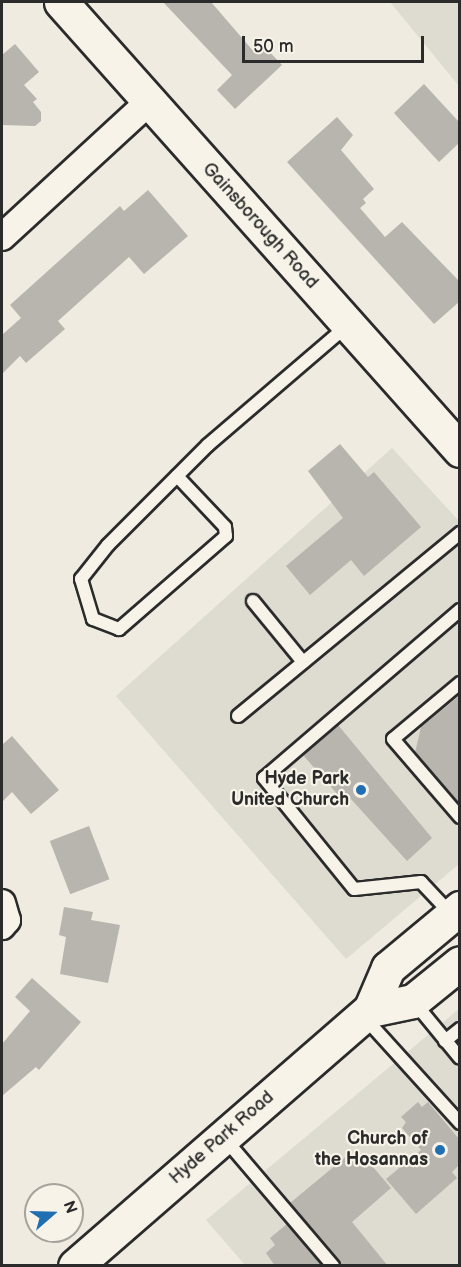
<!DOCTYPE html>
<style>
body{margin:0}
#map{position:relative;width:461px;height:1267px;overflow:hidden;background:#efebe0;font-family:"Balsamiq Sans",sans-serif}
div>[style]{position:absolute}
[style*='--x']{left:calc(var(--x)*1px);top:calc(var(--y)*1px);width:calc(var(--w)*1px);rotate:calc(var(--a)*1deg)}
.built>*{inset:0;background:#dedbd1}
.building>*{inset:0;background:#b8b5ae;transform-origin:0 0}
.roads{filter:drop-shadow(2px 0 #2b2b2b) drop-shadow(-2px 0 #2b2b2b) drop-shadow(0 2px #2b2b2b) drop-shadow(0 -2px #2b2b2b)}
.service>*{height:12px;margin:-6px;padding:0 6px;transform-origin:6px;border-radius:6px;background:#f7f3e8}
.minor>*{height:26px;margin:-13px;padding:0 13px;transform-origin:13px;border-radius:13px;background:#f7f3e8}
.secondary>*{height:33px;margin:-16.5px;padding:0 16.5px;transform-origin:16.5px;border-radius:16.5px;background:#f7f3e8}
.dots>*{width:16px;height:16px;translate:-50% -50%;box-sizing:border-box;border:3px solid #f7f3e8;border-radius:50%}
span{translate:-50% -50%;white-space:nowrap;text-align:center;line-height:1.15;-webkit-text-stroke:4.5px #f7f3e8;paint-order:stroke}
.street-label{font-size:18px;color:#2b2b2b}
.poi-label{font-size:18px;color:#2b2b2b;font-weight:700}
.right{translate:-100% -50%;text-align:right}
.frame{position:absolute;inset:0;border:3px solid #2b2b2b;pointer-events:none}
.north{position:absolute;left:24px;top:1183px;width:60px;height:60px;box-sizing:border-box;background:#f7f3e8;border:2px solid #a5a39c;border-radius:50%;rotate:70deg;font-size:16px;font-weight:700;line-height:24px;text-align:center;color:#2b2b2b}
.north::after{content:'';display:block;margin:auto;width:21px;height:27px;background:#1f6fb2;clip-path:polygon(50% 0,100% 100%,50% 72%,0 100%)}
.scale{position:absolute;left:242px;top:36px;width:182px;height:27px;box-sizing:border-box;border:3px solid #2b2b2b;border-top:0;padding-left:8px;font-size:18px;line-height:21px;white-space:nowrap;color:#2b2b2b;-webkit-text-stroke:4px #f7f3e8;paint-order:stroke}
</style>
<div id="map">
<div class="built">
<i style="clip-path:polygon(390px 2px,459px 2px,459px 86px)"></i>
<i style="clip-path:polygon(392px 448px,459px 521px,459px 864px,346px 959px,116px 696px)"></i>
<i style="clip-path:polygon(459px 1009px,459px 1265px,245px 1265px,206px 1220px)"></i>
</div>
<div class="building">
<i style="clip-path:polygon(163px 2px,211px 2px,255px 53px,263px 45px,282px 65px,235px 109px,217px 90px,232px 75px)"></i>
<i style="clip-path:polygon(15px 44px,39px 72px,24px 85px,37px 99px,33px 102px,41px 112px,41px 121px,35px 126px,2px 125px,2px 55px)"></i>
<i style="clip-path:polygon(424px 84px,459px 122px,459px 143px,439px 162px,394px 113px)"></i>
<i style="clip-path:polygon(337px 117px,353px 135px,341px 150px,374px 189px,363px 199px,366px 203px,360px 208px,385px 237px,402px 222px,459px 281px,459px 302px,434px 324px,287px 162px)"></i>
<i style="clip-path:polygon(148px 190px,188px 236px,144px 274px,129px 257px,58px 321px,65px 329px,26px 363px,20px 356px,2px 374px,2px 335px,21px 318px,10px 305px,120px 206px,124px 211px)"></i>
<i style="clip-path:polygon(340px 444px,368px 477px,374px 472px,421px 527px,364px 576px,351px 560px,310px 595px,286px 566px,343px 518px,308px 471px)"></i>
<i style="clip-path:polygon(459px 696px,459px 804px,415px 753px,421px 727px)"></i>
<i style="clip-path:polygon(338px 725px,432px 838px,407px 861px,351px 799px,346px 804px,303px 755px)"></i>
<i style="clip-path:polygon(12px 736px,59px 790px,31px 814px,12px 792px,2px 802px,2px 745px)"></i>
<i style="left:89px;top:826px;width:57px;height:42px;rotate:69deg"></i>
<i style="clip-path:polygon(64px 907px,93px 912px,91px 920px,120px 925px,108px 983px,60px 974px,66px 937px,59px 935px)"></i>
<i style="clip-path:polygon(32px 978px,81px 1022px,39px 1070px,36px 1067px,2px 1096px,2px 1044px,30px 1011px,15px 997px)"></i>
<i style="clip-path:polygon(418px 1102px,422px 1107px,428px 1102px,459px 1139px,459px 1165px,452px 1172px,457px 1178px,416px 1214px,386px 1179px,421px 1150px,402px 1128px,406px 1122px,401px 1117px)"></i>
<i style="clip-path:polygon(361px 1153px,391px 1188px,352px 1222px,388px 1266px,341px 1266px,290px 1203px,348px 1155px,353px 1161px)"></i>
<i style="clip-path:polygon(287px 1224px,322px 1266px,275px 1266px,266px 1253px,275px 1245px,270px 1238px)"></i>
</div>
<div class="roads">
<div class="service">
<i style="--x:177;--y:476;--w:70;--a:46.7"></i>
<i style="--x:225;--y:527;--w:9;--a:84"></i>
<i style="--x:226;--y:536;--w:142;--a:139"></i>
<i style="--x:119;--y:629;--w:28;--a:-159"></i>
<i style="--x:93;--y:619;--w:42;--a:-106.7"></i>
<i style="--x:81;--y:579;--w:43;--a:-51.5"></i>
<i style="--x:108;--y:545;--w:141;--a:-45"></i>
<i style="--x:208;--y:445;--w:183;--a:-40.6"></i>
<i style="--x:253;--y:601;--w:79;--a:50.7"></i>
<i style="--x:460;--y:683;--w:87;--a:140.1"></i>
<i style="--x:393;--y:739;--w:103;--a:49.3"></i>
<i style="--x:238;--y:716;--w:288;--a:-39.5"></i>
<i style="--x:451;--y:914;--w:44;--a:-133.2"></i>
<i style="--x:421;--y:882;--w:67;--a:174"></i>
<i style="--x:354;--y:889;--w:143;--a:-129"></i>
<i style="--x:264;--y:778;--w:258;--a:-40.6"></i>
<i style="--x:414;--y:1002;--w:72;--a:50.6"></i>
<i style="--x:364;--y:1017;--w:143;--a:47.8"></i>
<i style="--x:445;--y:1041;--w:19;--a:-39"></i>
<i style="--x:225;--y:1139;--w:167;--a:49.6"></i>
</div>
<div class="minor">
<i style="--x:2;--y:237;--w:200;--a:-42.6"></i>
<i style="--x:2;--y:903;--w:18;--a:74"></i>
<i style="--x:7;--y:920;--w:8;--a:130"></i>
</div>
<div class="secondary">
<i style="--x:61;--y:2;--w:600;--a:48.31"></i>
<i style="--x:370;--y:1010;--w:44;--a:-11.8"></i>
<i style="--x:413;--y:1001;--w:60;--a:-39"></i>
<i style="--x:75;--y:1266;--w:391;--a:-41"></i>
<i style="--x:370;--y:1010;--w:46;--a:-66.8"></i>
<i style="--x:388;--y:968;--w:94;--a:-39.8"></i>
</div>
</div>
<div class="dots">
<i style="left:361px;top:790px;background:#1f6fb2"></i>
<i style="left:440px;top:1150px;background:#1f6fb2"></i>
</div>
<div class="street-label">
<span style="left:260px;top:226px;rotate:48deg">Gainsborough Road</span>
<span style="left:222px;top:1138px;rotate:-41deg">Hyde Park Road</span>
</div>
<div class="poi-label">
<span class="right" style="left:349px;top:790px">Hyde Park<br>United Church</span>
<span class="right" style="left:428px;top:1150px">Church of<br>the Hosannas</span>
</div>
<div class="frame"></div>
<div class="north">N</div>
<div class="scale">50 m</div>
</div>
